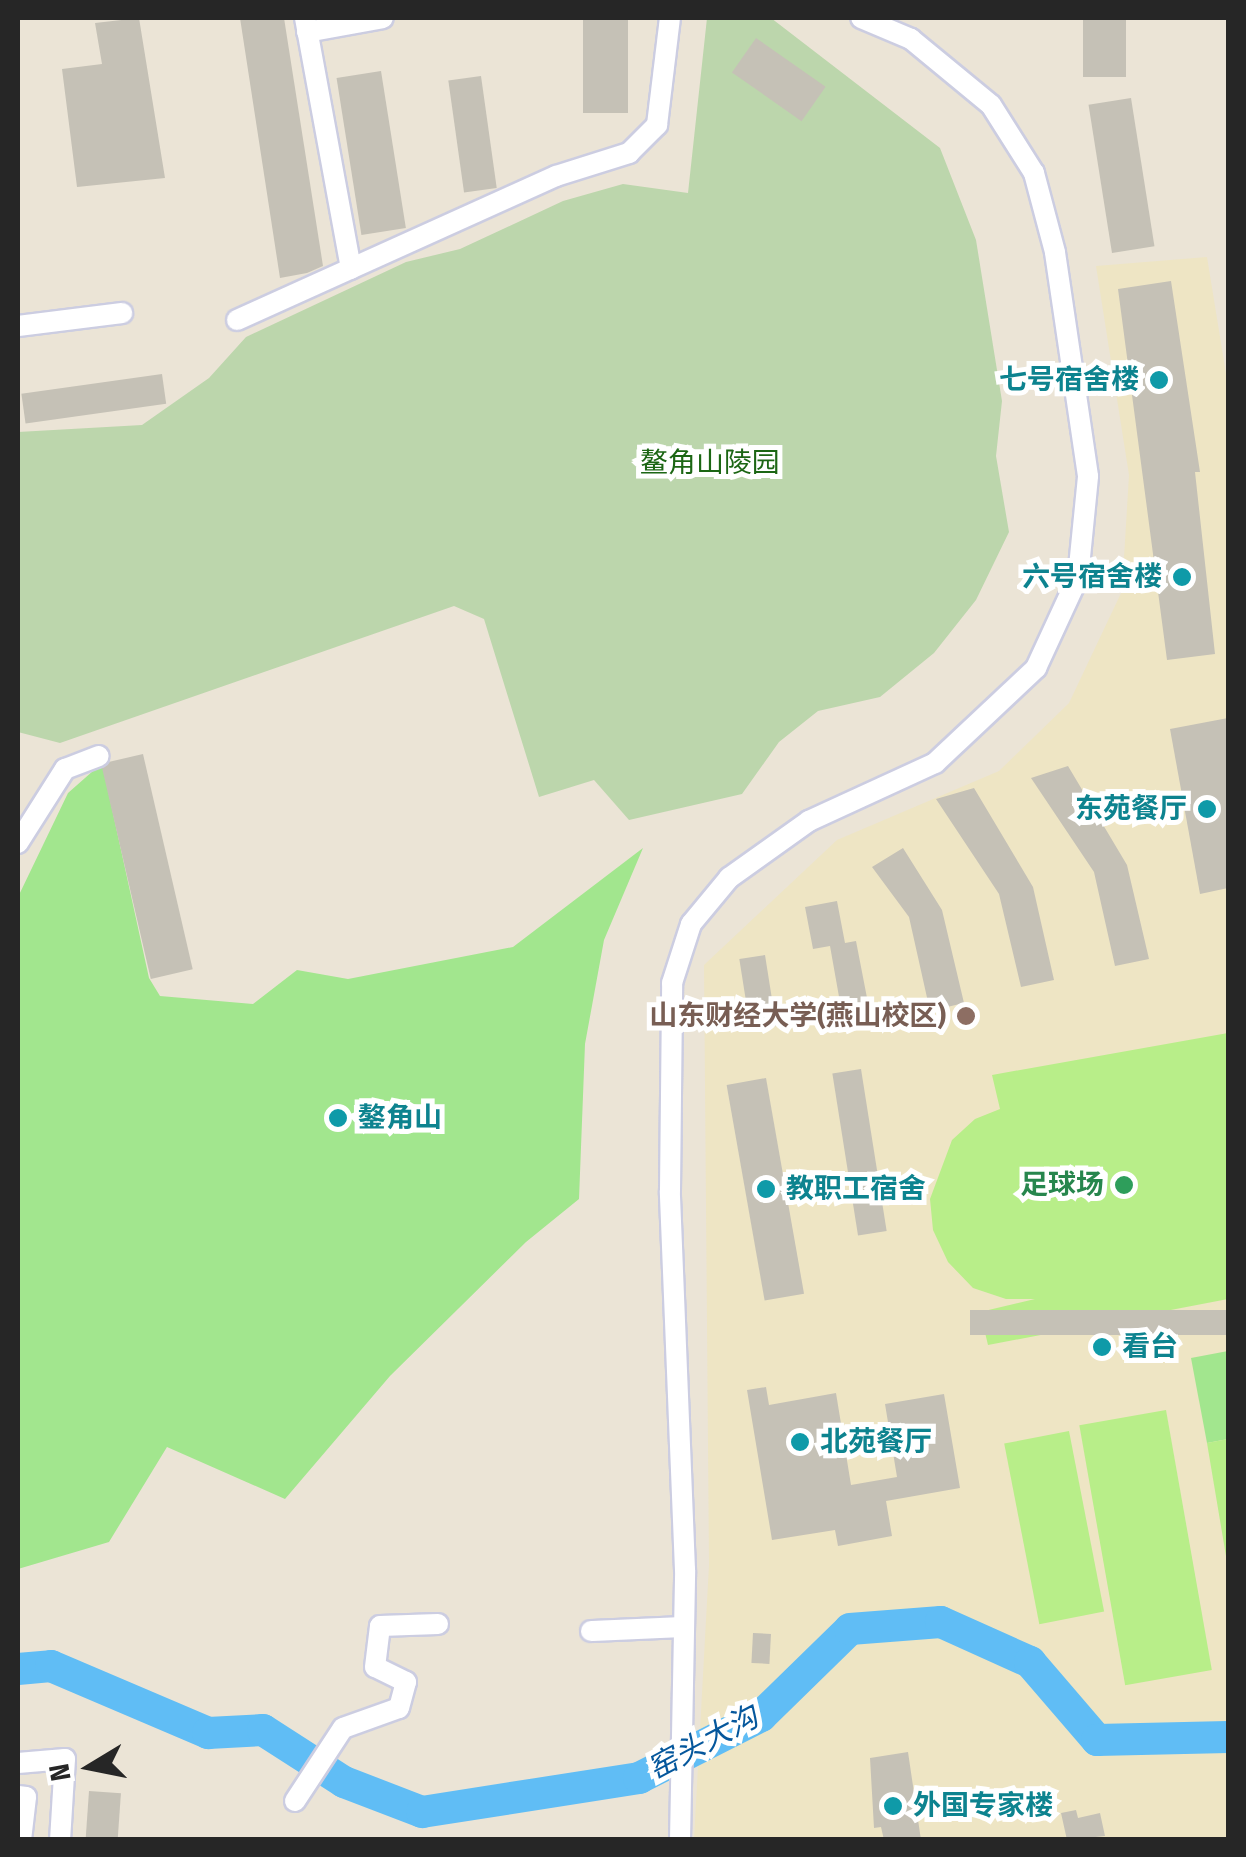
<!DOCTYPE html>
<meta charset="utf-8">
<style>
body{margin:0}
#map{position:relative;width:1246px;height:1857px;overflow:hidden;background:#ebe4d6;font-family:"Fira Sans Condensed","Noto Sans SC",sans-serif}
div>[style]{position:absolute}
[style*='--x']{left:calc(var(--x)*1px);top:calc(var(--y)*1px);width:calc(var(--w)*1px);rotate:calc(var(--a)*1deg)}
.education>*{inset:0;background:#eee5c4}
.green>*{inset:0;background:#a2e68e}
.cemetery>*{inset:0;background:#bcd6ac}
.pitch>*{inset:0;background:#b8ee89;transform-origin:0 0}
.river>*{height:32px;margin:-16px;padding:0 16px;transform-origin:16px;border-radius:16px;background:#60bdf5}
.building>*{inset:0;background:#c5c1b6;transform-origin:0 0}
.roads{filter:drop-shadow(2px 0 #cccde1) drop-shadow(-2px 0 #cccde1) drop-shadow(0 2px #cccde1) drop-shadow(0 -2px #cccde1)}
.minor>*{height:20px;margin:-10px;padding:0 10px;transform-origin:10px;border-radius:10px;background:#fff}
.dots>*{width:28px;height:28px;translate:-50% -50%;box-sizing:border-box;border:5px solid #fff;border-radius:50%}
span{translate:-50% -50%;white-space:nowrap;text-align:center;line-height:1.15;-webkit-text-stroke:10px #fff;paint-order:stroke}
.culture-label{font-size:28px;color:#0d838f;font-weight:700}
.right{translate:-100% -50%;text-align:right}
.left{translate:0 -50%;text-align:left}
.park-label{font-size:28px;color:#1c6614}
.education-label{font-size:28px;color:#785e54;font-weight:700}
.leisure-label{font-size:28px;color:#27864d;font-weight:700}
.water-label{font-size:30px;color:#05579c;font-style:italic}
.frame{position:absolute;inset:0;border:20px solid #262626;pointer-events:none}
.north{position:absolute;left:40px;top:1717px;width:100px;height:100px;-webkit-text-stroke:8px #fff;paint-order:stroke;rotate:260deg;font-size:28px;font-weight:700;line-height:40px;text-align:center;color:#262626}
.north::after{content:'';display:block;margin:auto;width:35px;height:45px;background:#262626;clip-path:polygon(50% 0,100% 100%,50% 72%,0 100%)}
</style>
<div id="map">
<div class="education">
<i style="clip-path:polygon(1207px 257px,1228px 386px,1228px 1839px,694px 1840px,709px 1565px,704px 965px,837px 840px,999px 771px,1069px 703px,1122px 591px,1129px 475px,1096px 266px)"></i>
</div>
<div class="green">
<i style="clip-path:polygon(102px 763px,149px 978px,160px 996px,253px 1004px,297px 970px,348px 979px,513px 947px,643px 848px,604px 940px,585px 1044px,579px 1199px,526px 1242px,390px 1376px,285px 1499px,167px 1447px,109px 1542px,18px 1569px,18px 897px,68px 793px)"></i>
<i style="clip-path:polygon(1228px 1351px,1228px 1439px,1207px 1443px,1191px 1358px)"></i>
</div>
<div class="cemetery">
<i style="clip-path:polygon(707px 18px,771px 18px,940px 148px,976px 240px,1002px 401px,996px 456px,1009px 532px,976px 600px,934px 653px,880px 697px,818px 711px,779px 742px,742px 794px,629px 820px,594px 780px,539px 797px,484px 619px,454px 606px,60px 743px,18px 732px,18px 432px,142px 425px,209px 378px,246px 337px,406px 262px,460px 249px,563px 201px,623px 184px,688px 193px)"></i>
</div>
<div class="pitch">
<i style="clip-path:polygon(1228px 1033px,1228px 1299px,988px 1345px,980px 1312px,1035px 1299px,1006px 1299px,973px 1288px,948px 1262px,933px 1230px,930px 1199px,952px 1140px,975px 1119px,1000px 1109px,992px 1075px)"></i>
<i style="left:1166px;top:1410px;width:264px;height:88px;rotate:80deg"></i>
<i style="left:1069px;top:1431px;width:184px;height:66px;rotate:79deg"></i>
<i style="clip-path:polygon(1228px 1439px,1228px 1568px,1207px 1443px)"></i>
</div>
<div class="river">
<i style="--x:18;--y:1669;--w:33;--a:-5"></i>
<i style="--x:51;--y:1666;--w:171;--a:23.1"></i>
<i style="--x:208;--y:1733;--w:55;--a:-3.1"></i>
<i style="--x:263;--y:1730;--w:96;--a:32.7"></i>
<i style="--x:344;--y:1782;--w:84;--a:21"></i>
<i style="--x:422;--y:1812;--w:220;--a:-8.9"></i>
<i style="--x:639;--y:1778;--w:137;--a:-26.9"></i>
<i style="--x:761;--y:1716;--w:124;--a:-44.3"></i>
<i style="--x:850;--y:1629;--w:91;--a:-4.4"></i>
<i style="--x:941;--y:1622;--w:98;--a:24.2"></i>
<i style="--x:1030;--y:1662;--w:103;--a:49.3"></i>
<i style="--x:1097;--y:1740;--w:131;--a:-1.3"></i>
</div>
<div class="building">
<i style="clip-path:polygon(139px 18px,165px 178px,77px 187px,62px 69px,102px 64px,95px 23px)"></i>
<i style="clip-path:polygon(240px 18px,284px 18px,323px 266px,307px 273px,280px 278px)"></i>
<i style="left:583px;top:18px;width:45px;height:95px"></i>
<i style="left:1083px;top:18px;width:43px;height:59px"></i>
<i style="left:756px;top:38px;width:85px;height:42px;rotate:35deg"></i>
<i style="left:381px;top:71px;width:159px;height:45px;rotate:81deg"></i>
<i style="left:481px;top:76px;width:113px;height:33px;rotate:82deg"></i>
<i style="left:1131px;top:98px;width:150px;height:43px;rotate:81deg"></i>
<i style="clip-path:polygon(1171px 281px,1200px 472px,1195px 472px,1215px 654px,1167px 660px,1118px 289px)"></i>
<i style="left:162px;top:374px;width:30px;height:142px;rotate:82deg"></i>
<i style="clip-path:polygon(1228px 718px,1228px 888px,1200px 894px,1170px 729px)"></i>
<i style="left:143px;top:754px;width:221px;height:43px;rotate:77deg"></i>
<i style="clip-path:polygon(1068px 766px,1127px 865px,1149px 959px,1115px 966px,1094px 872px,1031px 778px)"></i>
<i style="clip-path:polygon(974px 788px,1033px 887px,1054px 980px,1021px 987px,999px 894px,936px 799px)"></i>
<i style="clip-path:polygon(903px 848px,942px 910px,964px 1003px,930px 1011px,909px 917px,872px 867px)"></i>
<i style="clip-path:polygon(837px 901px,845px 943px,856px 941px,868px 1003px,841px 1008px,830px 946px,813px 949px,805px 907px)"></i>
<i style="left:765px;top:955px;width:72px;height:26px;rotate:81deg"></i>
<i style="left:861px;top:1069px;width:164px;height:29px;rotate:81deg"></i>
<i style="left:766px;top:1078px;width:219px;height:40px;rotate:80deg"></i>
<i style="left:1228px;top:1310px;width:25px;height:258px;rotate:90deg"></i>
<i style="clip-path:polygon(766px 1387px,769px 1405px,836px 1393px,851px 1485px,897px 1477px,885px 1404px,944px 1394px,960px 1488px,886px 1501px,892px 1536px,838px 1546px,835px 1530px,772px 1540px,747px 1390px)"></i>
<i style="left:753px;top:1633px;width:18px;height:30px;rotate:3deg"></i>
<i style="clip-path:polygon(908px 1752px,921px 1840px,884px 1840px,881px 1827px,874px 1828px,870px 1758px)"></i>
<i style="left:89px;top:1791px;width:32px;height:49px;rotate:4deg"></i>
<i style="clip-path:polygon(1076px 1810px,1078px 1818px,1100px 1813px,1105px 1836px,1067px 1840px,1061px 1813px)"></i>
</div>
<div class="roads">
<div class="minor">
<i style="--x:305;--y:18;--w:255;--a:79.6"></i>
<i style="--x:307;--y:32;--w:77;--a:-10.4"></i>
<i style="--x:237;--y:320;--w:350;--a:-24.3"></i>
<i style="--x:556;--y:176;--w:77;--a:-17.5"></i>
<i style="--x:629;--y:153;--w:40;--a:-45"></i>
<i style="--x:657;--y:125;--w:108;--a:-83.1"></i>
<i style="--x:18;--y:326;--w:105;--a:-7.1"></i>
<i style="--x:18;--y:843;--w:88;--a:-57.6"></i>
<i style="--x:65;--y:769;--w:36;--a:-21"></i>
<i style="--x:591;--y:1631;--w:93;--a:-2.5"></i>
<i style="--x:18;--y:1763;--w:47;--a:-4.9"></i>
<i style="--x:65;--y:1759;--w:81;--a:93.5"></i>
<i style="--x:18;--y:1796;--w:8;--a:7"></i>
<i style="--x:26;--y:1797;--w:43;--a:96.6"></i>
<i style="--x:295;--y:1801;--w:87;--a:-56.7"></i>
<i style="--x:343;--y:1728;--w:59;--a:-19.7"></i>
<i style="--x:399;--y:1708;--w:27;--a:-75"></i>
<i style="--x:406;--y:1682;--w:34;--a:-154"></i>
<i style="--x:375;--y:1667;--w:41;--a:-83"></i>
<i style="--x:380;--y:1626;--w:58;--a:-2"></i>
<i style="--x:680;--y:1840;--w:270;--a:-88.9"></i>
<i style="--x:685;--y:1570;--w:379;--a:-92.3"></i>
<i style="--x:670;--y:1191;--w:208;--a:-89.4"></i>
<i style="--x:672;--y:983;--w:62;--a:-72.1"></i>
<i style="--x:691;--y:924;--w:60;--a:-50.4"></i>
<i style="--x:729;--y:878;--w:98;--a:-35.5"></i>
<i style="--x:809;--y:821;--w:139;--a:-24.7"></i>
<i style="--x:935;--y:763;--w:139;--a:-43.2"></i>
<i style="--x:1036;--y:668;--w:100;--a:-65.2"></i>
<i style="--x:1078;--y:577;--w:101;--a:-84.3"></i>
<i style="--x:1088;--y:476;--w:226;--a:-98.4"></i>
<i style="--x:1055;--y:252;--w:82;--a:-104.9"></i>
<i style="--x:1034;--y:173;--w:80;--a:-122.3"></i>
<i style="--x:991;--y:105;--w:104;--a:-140.5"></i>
<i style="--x:911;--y:39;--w:54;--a:-157.2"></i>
</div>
</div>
<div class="dots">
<i style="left:1159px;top:380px;background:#0f9aa8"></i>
<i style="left:1182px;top:577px;background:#0f9aa8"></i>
<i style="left:1207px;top:809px;background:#0f9aa8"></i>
<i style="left:966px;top:1016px;background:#8d6e63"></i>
<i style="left:338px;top:1118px;background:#0f9aa8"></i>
<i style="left:1124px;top:1185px;background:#2e9e5b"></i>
<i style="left:766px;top:1189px;background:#0f9aa8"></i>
<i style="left:1102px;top:1347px;background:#0f9aa8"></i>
<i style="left:800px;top:1442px;background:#0f9aa8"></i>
<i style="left:893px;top:1806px;background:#0f9aa8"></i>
</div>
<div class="culture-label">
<span class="right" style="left:1139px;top:380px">七号宿舍楼</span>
<span class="right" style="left:1162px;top:577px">六号宿舍楼</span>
<span class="right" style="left:1187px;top:809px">东苑餐厅</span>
<span class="left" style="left:358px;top:1118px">鏊角山</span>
<span class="left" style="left:786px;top:1189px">教职工宿舍</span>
<span class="left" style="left:1122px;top:1347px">看台</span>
<span class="left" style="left:820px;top:1442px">北苑餐厅</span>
<span class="left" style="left:913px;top:1806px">外国专家楼</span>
</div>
<div class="park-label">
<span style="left:710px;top:463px">鳌角山陵园</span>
</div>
<div class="education-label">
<span class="right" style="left:946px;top:1016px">山东财经大学(燕山校区)</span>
</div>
<div class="leisure-label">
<span class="right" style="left:1104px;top:1185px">足球场</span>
</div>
<div class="water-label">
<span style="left:703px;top:1743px;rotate:-28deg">窑头大沟</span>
</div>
<div class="frame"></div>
<div class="north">N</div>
</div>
